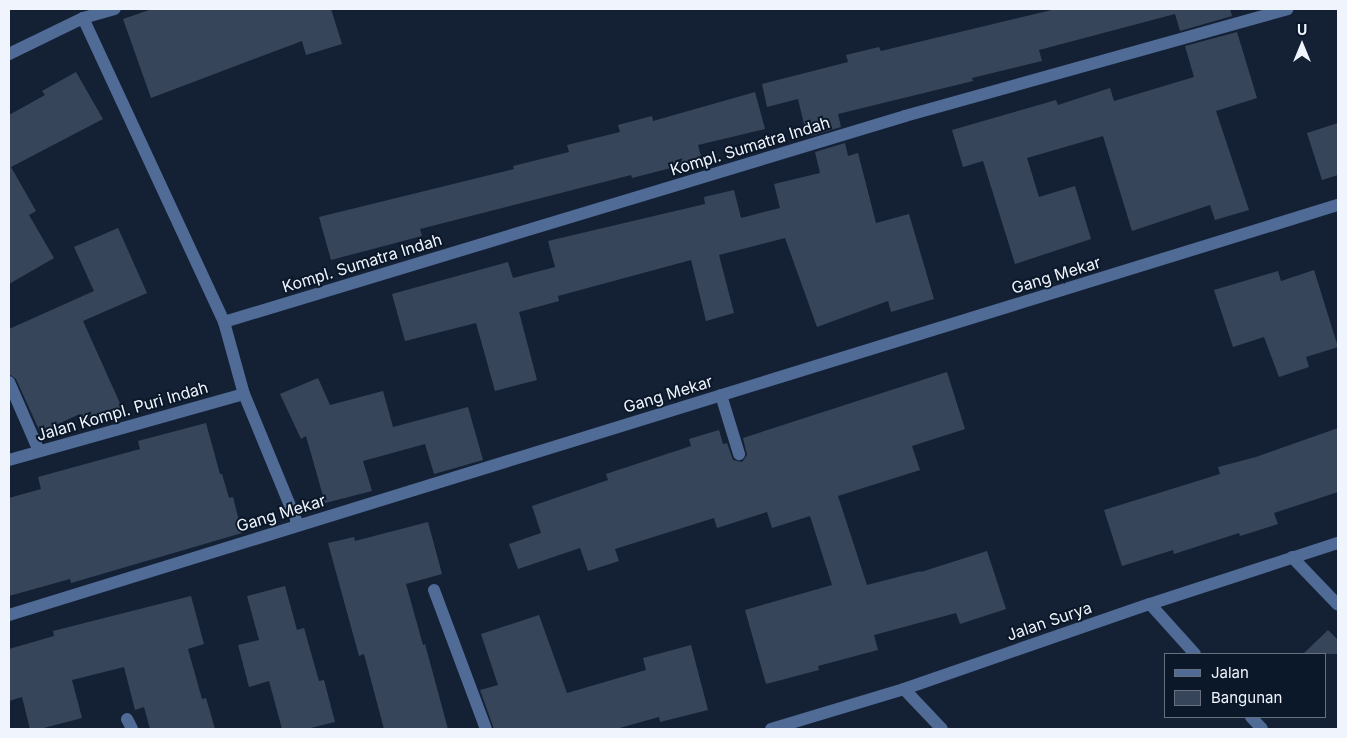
<!DOCTYPE html>
<style>
body{margin:0}
#map{position:relative;width:1347px;height:738px;overflow:hidden;background:#142135;font-family:Inter,sans-serif}
div>[style]{position:absolute}
[style*='--x']{left:calc(var(--x)*1px);top:calc(var(--y)*1px);width:calc(var(--w)*1px);rotate:calc(var(--a)*1deg)}
.building>*{inset:0;background:#37455a}
.minor>*{height:12px;margin:-6px;padding:0 6px;transform-origin:6px;border-radius:6px;background:#506b96}
span{translate:-50% -50%;white-space:nowrap;text-align:center;line-height:1.15;-webkit-text-stroke:4px #0b182a;paint-order:stroke}
.street-label{font-size:16px;color:#f0f5fd}
.frame{position:absolute;inset:0;border:10px solid #f0f5fd;pointer-events:none}
.legend{position:absolute;left:1164px;top:653px;width:162px;height:65px;box-sizing:border-box;background:#0b182a;border:1px solid #67707e;margin:0;padding:6px 9px;list-style:none;font-size:15px;color:#f0f5fd}
.legend li{display:flex;align-items:center;gap:10px;height:25px}
.legend b{width:25px;border:1px solid #67707e}
.north{position:absolute;left:1277px;top:20px;width:50px;height:50px;-webkit-text-stroke:4px #0b182a;paint-order:stroke;rotate:0deg;font-size:14px;font-weight:700;line-height:20px;text-align:center;color:#f0f5fd}
.north::after{content:'';display:block;margin:auto;width:18px;height:22px;background:#f0f5fd;clip-path:polygon(50% 0,100% 100%,50% 72%,0 100%)}
</style>
<div id="map">
<div class="building">
<i style="clip-path:polygon(152px 9px,331px 9px,342px 44px,306px 55px,302px 41px,151px 98px,123px 19px)"></i>
<i style="clip-path:polygon(1056px 9px,1230px 9px,1232px 16px,1180px 31px,1175px 14px,1039px 50px,1042px 61px,972px 78px,973px 81px,838px 114px,841px 127px,811px 136px,809px 127px,805px 128px,798px 99px,767px 107px,762px 84px,848px 62px,846px 55px,879px 47px,881px 51px)"></i>
<i style="clip-path:polygon(1237px 32px,1257px 98px,1216px 111px,1249px 210px,1215px 220px,1210px 205px,1132px 231px,1103px 136px,1027px 158px,1039px 197px,1075px 186px,1091px 239px,1015px 264px,983px 161px,963px 167px,952px 130px,1056px 100px,1058px 105px,1110px 88px,1114px 101px,1194px 77px,1185px 46px)"></i>
<i style="clip-path:polygon(76px 72px,103px 119px,11px 167px,36px 211px,29px 215px,54px 258px,9px 284px,9px 115px,45px 95px,42px 91px)"></i>
<i style="clip-path:polygon(755px 92px,765px 129px,698px 145px,702px 160px,632px 178px,631px 175px,420px 229px,422px 236px,331px 260px,319px 217px,514px 169px,513px 166px,569px 152px,567px 145px,620px 132px,618px 125px,652px 116px,653px 121px)"></i>
<i style="clip-path:polygon(1338px 123px,1338px 175px,1322px 180px,1307px 133px)"></i>
<i style="clip-path:polygon(845px 143px,848px 156px,858px 153px,876px 223px,909px 214px,934px 299px,891px 312px,888px 301px,817px 327px,785px 238px,719px 255px,734px 313px,706px 321px,691px 260px,558px 296px,559px 301px,519px 312px,537px 380px,495px 391px,476px 323px,405px 341px,392px 294px,508px 262px,513px 278px,555px 267px,548px 241px,705px 204px,704px 197px,734px 190px,741px 218px,780px 208px,774px 184px,820px 173px,815px 152px)"></i>
<i style="clip-path:polygon(118px 228px,147px 293px,83px 321px,123px 410px,86px 427px,80px 414px,40px 432px,16px 379px,9px 374px,9px 329px,94px 291px,74px 247px)"></i>
<i style="clip-path:polygon(1314px 270px,1338px 347px,1306px 357px,1309px 367px,1279px 377px,1264px 337px,1233px 347px,1214px 290px,1278px 271px,1281px 281px)"></i>
<i style="clip-path:polygon(947px 372px,965px 429px,912px 446px,920px 470px,838px 496px,867px 585px,921px 571px,921px 572px,987px 551px,1006px 609px,960px 624px,956px 613px,874px 635px,878px 650px,818px 666px,819px 670px,766px 684px,745px 610px,832px 585px,810px 516px,772px 528px,767px 512px,717px 528px,714px 518px,615px 549px,619px 561px,588px 571px,580px 548px,518px 569px,509px 544px,541px 533px,532px 506px,608px 480px,606px 474px,691px 446px,689px 439px,719px 430px,723px 444px,727px 443px,733px 460px,742px 462px,747px 455px,743px 438px)"></i>
<i style="clip-path:polygon(318px 378px,330px 405px,383px 391px,393px 427px,468px 407px,483px 460px,434px 474px,425px 444px,363px 461px,372px 491px,325px 503px,306px 436px,301px 439px,280px 394px)"></i>
<i style="clip-path:polygon(206px 423px,220px 474px,222px 474px,229px 498px,233px 497px,242px 533px,71px 583px,70px 579px,9px 596px,9px 498px,41px 489px,38px 477px,140px 449px,138px 441px)"></i>
<i style="clip-path:polygon(1338px 428px,1338px 492px,1274px 513px,1278px 524px,1240px 536px,1239px 533px,1174px 554px,1173px 550px,1122px 566px,1104px 510px,1220px 474px,1218px 467px,1256px 457px)"></i>
<i style="clip-path:polygon(428px 522px,442px 574px,406px 584px,423px 645px,425px 644px,448px 729px,384px 729px,364px 654px,359px 656px,328px 543px,354px 537px,355px 541px)"></i>
<i style="clip-path:polygon(285px 586px,297px 630px,304px 628px,319px 681px,324px 680px,335px 722px,307px 729px,282px 729px,269px 681px,249px 687px,238px 645px,259px 640px,247px 596px)"></i>
<i style="clip-path:polygon(191px 596px,204px 644px,188px 649px,202px 699px,206px 698px,215px 729px,150px 729px,144px 707px,135px 710px,124px 667px,72px 680px,82px 718px,40px 729px,30px 729px,22px 697px,9px 701px,9px 649px,54px 636px,53px 631px)"></i>
<i style="clip-path:polygon(539px 615px,567px 693px,646px 670px,643px 658px,691px 645px,708px 710px,660px 722px,659px 717px,616px 729px,494px 729px,480px 690px,498px 685px,481px 634px)"></i>
<i style="clip-path:polygon(1328px 630px,1338px 640px,1338px 654px,1303px 654px)"></i>
</div>
<div class="minor">
<i style="--x:83;--y:18;--w:335;--a:65.1"></i>
<i style="--x:224;--y:322;--w:75;--a:74.5"></i>
<i style="--x:244;--y:394;--w:142;--a:67.6"></i>
<i style="--x:9;--y:54;--w:82;--a:-25.9"></i>
<i style="--x:83;--y:18;--w:33;--a:-16"></i>
<i style="--x:224;--y:322;--w:711;--a:-16.83"></i>
<i style="--x:905;--y:116;--w:397;--a:-15.6"></i>
<i style="--x:9;--y:382;--w:75;--a:66.5"></i>
<i style="--x:721;--y:395;--w:62;--a:73"></i>
<i style="--x:9;--y:460;--w:244;--a:-15.7"></i>
<i style="--x:1292;--y:557;--w:66;--a:46.2"></i>
<i style="--x:434;--y:590;--w:148;--a:69.5"></i>
<i style="--x:1150;--y:604;--w:67;--a:48"></i>
<i style="--x:9;--y:615;--w:1391;--a:-17.15"></i>
<i style="--x:904;--y:689;--w:55;--a:46.5"></i>
<i style="--x:1251;--y:717;--w:16;--a:47"></i>
<i style="--x:127;--y:719;--w:11;--a:63"></i>
<i style="--x:771;--y:729;--w:139;--a:-16.7"></i>
<i style="--x:904;--y:689;--w:260;--a:-19.1"></i>
<i style="--x:1150;--y:604;--w:198;--a:-18"></i>
</div>
<div class="street-label">
<span style="left:750px;top:146px;rotate:-17deg">Kompl. Sumatra Indah</span>
<span style="left:362px;top:263px;rotate:-17deg">Kompl. Sumatra Indah</span>
<span style="left:1056px;top:275px;rotate:-17deg">Gang Mekar</span>
<span style="left:668px;top:394px;rotate:-17deg">Gang Mekar</span>
<span style="left:122px;top:411px;rotate:-16deg">Jalan Kompl. Puri Indah</span>
<span style="left:281px;top:513px;rotate:-17deg">Gang Mekar</span>
<span style="left:1049px;top:621px;rotate:-19deg">Jalan Surya</span>
</div>
<div class="frame"></div>
<ul class="legend">
<li><b style="height:6px;background:#506b96"></b>Jalan</li>
<li><b style="height:14px;background:#37455a"></b>Bangunan</li>
</ul>
<div class="north">U</div>
</div>
